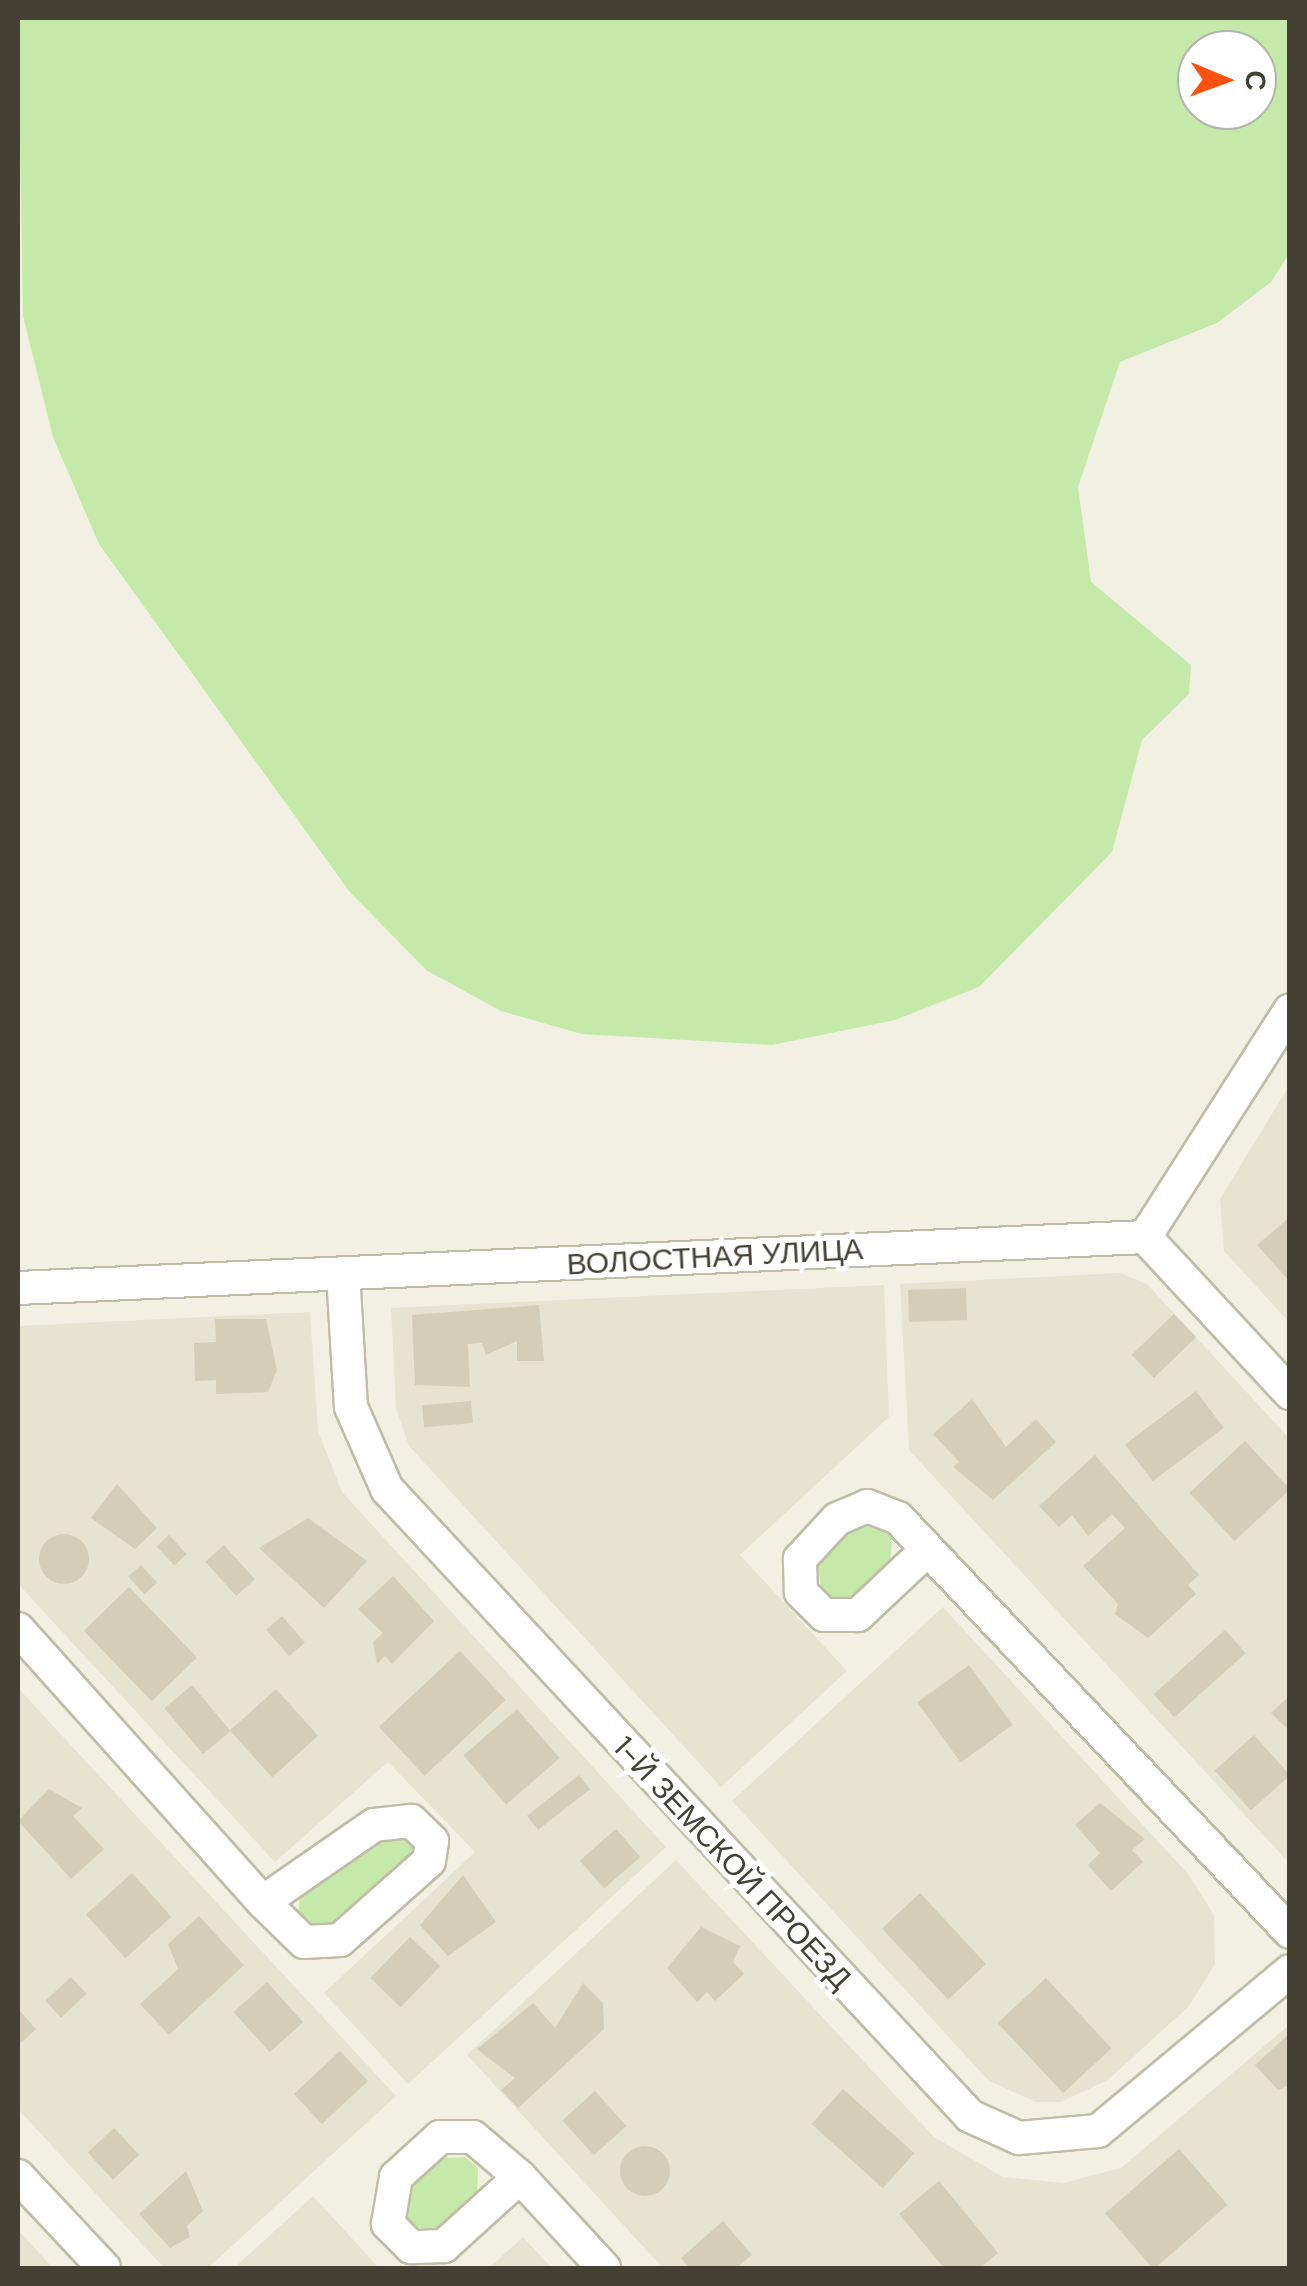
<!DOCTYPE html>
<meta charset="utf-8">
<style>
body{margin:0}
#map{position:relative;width:1307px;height:2286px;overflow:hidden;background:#f2f0e3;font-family:"DM Sans",sans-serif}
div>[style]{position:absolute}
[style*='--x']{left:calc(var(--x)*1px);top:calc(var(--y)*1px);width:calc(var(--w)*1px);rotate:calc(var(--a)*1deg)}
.residential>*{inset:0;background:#e7e3d1}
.green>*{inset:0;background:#c4e9a9}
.building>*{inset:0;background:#d4cdb8;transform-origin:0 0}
.round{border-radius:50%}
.roads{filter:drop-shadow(2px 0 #c1bca8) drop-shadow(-2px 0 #c1bca8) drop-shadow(0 2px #c1bca8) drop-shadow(0 -2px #c1bca8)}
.minor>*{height:32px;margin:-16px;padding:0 16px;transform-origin:16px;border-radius:16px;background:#fff}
span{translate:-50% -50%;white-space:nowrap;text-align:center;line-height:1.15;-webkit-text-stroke:10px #fff;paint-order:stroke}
.street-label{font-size:30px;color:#444033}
.frame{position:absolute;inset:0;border:20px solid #444033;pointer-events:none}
.north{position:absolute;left:1177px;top:30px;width:100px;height:100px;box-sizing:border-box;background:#fff;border:2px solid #b4b3ad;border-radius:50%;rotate:91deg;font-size:28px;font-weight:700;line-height:40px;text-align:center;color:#444033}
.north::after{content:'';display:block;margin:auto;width:35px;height:45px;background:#ff510e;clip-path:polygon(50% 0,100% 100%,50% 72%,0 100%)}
</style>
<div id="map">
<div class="residential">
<i style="clip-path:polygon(1289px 1086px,1289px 1322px,1224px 1251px,1220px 1199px)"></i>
<i style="clip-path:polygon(1120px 1273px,1147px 1284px,1289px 1438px,1289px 1863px,909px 1450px,900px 1284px)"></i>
<i style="clip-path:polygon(884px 1285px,889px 1417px,740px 1555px,847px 1671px,721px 1787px,409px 1446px,396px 1408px,391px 1308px)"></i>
<i style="clip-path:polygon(310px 1312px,318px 1431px,342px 1492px,666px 1847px,408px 2084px,324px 1993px,475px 1852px,388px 1762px,275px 1862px,18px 1584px,18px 1326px)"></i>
<i style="clip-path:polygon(943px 1607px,1188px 1874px,1214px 1915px,1215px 1964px,1189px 2006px,1108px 2080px,1061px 2102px,1036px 2102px,989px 2081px,732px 1801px)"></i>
<i style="clip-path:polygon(18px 1688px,396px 2096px,208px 2268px,164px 2268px,18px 2109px)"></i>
<i style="clip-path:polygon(676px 1860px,934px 2137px,1003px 2177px,1063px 2183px,1121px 2168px,1289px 2025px,1289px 2268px,663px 2268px,467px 2055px)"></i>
<i style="clip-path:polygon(313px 2196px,379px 2268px,234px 2268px)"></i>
<i style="clip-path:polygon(18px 2230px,53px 2268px,18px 2268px)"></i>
<i style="clip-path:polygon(523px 2237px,552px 2268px,489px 2268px)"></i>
</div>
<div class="green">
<i style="clip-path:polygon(evenodd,18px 18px,1289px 18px,1289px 254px,1271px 282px,1217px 323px,1120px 362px,1078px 487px,1091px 582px,1191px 665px,1189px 694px,1142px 740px,1112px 852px,979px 987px,895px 1020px,772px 1045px,582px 1034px,501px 1011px,426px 970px,349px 891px,99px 544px,53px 437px,23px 316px,18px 18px,1197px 50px,1257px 50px,1257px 110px,1197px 110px,1197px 50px)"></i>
<i style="clip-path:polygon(855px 1527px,879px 1527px,892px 1538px,890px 1567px,849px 1601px,835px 1601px,822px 1593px,817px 1562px)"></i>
<i style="clip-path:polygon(397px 1831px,421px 1849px,336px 1934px,298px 1922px,300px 1891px)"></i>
<i style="clip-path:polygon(465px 2157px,478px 2168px,477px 2197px,437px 2232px,409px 2225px,403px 2195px,441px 2158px)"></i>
</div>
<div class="building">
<i style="clip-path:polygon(1290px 1217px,1290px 1282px,1257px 1245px)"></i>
<i style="left:966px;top:1288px;width:32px;height:58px;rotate:88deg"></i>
<i style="clip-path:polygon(539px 1305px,544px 1361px,517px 1361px,517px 1341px,486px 1355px,482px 1343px,468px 1344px,470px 1387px,415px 1385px,412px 1315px)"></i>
<i style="left:1174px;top:1314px;width:32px;height:59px;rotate:46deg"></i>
<i style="clip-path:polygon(215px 1319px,266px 1319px,277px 1370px,268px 1392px,216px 1394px,216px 1380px,195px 1381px,194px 1343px,216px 1342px)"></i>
<i style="left:1196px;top:1391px;width:46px;height:89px;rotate:53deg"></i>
<i style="clip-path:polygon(972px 1399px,1006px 1447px,1036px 1419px,1056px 1442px,993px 1500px,953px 1467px,959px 1462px,933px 1434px)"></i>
<i style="left:471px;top:1401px;width:22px;height:49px;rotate:85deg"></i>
<i style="left:1245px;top:1441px;width:66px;height:76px;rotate:47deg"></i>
<i style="clip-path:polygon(1095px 1455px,1199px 1575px,1188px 1585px,1196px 1594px,1148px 1638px,1115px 1614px,1118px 1604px,1083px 1566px,1125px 1528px,1112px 1514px,1088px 1536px,1072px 1515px,1059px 1527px,1039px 1506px)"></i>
<i style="clip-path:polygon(117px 1484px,157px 1528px,135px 1549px,91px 1518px)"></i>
<i style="clip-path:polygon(308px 1518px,367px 1561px,324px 1608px,259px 1548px)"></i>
<i class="round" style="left:39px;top:1534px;width:50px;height:50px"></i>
<i style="left:169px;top:1535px;width:26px;height:17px;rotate:47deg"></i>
<i style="left:224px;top:1545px;width:46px;height:25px;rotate:48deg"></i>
<i style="left:141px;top:1565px;width:24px;height:17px;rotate:48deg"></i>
<i style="clip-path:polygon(393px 1576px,434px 1621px,392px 1664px,385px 1656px,377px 1664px,373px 1642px,383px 1633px,358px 1609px)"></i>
<i style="left:129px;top:1587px;width:98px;height:63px;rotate:46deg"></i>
<i style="left:282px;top:1616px;width:35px;height:21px;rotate:49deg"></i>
<i style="left:1225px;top:1630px;width:31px;height:96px;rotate:48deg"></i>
<i style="left:460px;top:1651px;width:67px;height:111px;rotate:47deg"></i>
<i style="left:969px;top:1665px;width:74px;height:64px;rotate:54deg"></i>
<i style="left:192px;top:1685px;width:60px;height:36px;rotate:50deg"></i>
<i style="left:276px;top:1689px;width:63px;height:62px;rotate:48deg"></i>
<i style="clip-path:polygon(1290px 1695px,1290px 1731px,1271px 1713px)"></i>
<i style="left:517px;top:1709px;width:65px;height:71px;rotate:49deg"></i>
<i style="left:1254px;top:1735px;width:54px;height:53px;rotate:48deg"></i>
<i style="left:579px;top:1775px;width:18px;height:66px;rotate:52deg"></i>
<i style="clip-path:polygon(49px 1789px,82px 1808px,73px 1816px,104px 1849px,71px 1879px,18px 1821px)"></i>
<i style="clip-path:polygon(1100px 1803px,1145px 1839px,1132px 1850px,1143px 1862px,1111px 1891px,1088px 1865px,1100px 1853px,1075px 1825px)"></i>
<i style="left:616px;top:1829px;width:37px;height:48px;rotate:49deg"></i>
<i style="left:132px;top:1873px;width:59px;height:62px;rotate:48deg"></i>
<i style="clip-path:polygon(463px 1875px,496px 1922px,448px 1956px,420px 1925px)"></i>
<i style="left:920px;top:1893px;width:97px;height:52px;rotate:47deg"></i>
<i style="clip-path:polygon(199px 1916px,244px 1965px,169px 2035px,140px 2004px,178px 1969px,168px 1944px)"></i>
<i style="clip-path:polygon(701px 1927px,740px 1946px,733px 1962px,744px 1974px,715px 2001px,707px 1992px,697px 2002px,667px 1968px)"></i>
<i style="left:410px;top:1937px;width:42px;height:57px;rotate:44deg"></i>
<i style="left:71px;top:1977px;width:23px;height:35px;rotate:47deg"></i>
<i style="left:1046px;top:1978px;width:96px;height:66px;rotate:47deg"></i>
<i style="left:267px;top:1982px;width:54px;height:45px;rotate:48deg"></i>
<i style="clip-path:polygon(583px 1983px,603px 2003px,604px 2029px,518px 2108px,501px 2090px,515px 2078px,477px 2049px,533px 2003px,555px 2028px)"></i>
<i style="clip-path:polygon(18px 2009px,36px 2029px,21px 2043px,18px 2040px)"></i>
<i style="clip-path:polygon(1290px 2033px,1290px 2085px,1278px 2090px,1255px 2065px)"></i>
<i style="left:340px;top:2051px;width:41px;height:63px;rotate:47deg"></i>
<i style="left:843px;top:2089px;width:96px;height:47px;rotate:42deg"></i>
<i style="left:595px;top:2091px;width:47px;height:44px;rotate:48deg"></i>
<i style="left:114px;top:2128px;width:37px;height:36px;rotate:47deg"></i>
<i class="round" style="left:620px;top:2146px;width:50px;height:50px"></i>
<i style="left:1179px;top:2149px;width:74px;height:98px;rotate:49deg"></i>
<i style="clip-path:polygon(186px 2171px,203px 2211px,187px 2226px,190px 2237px,170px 2248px,139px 2214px)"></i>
<i style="clip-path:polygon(939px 2181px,998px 2253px,980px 2268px,944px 2268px,899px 2214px)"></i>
<i style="clip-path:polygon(723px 2221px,752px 2255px,736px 2268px,690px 2268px,681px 2258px)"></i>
</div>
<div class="roads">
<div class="minor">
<i style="--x:1145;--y:1237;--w:269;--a:-57.4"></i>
<i style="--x:1145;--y:1237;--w:213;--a:47.1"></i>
<i style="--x:343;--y:1273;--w:134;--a:86.6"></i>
<i style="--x:351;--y:1407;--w:90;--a:66.3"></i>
<i style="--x:387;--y:1489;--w:856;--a:47.08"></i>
<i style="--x:970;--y:2116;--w:54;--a:24.2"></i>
<i style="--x:1019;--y:2138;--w:79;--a:-5.1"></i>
<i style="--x:1098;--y:2131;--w:250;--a:-39.8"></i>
<i style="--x:18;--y:1288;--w:1128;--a:-2.59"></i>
<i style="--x:927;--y:1550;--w:95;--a:136.7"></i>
<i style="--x:858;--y:1615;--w:34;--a:180"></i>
<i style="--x:824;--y:1615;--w:33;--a:-135"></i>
<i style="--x:801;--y:1592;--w:33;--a:-92"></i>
<i style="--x:800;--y:1559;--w:54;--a:-47.2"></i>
<i style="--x:837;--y:1519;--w:33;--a:-23"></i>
<i style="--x:867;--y:1506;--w:33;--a:21"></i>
<i style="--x:898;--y:1518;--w:570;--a:46.56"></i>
<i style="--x:18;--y:1629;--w:367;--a:48.1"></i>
<i style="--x:263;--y:1902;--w:57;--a:44.3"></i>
<i style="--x:304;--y:1942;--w:36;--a:-3"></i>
<i style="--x:340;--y:1940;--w:119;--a:-41.6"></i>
<i style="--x:429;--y:1861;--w:20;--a:-81"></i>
<i style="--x:432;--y:1841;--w:29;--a:-136"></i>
<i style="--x:411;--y:1821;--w:37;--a:174"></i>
<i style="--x:374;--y:1825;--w:135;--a:145.3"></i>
<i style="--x:18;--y:2176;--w:126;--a:46.9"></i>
<i style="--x:520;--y:2177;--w:103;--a:137.8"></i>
<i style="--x:444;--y:2246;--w:33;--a:178"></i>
<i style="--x:411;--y:2247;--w:33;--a:-135"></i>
<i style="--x:388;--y:2224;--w:48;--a:-80.3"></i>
<i style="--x:396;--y:2177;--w:59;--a:-42.3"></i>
<i style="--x:440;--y:2137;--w:33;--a:0"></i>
<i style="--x:473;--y:2137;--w:62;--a:40.4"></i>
<i style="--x:520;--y:2177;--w:124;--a:47.3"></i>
</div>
</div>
<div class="street-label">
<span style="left:715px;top:1257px;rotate:-3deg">ВОЛОСТНАЯ УЛИЦА</span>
<span style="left:732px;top:1863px;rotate:47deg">1-Й ЗЕМСКОЙ ПРОЕЗД</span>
</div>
<div class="frame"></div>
<div class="north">С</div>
</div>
